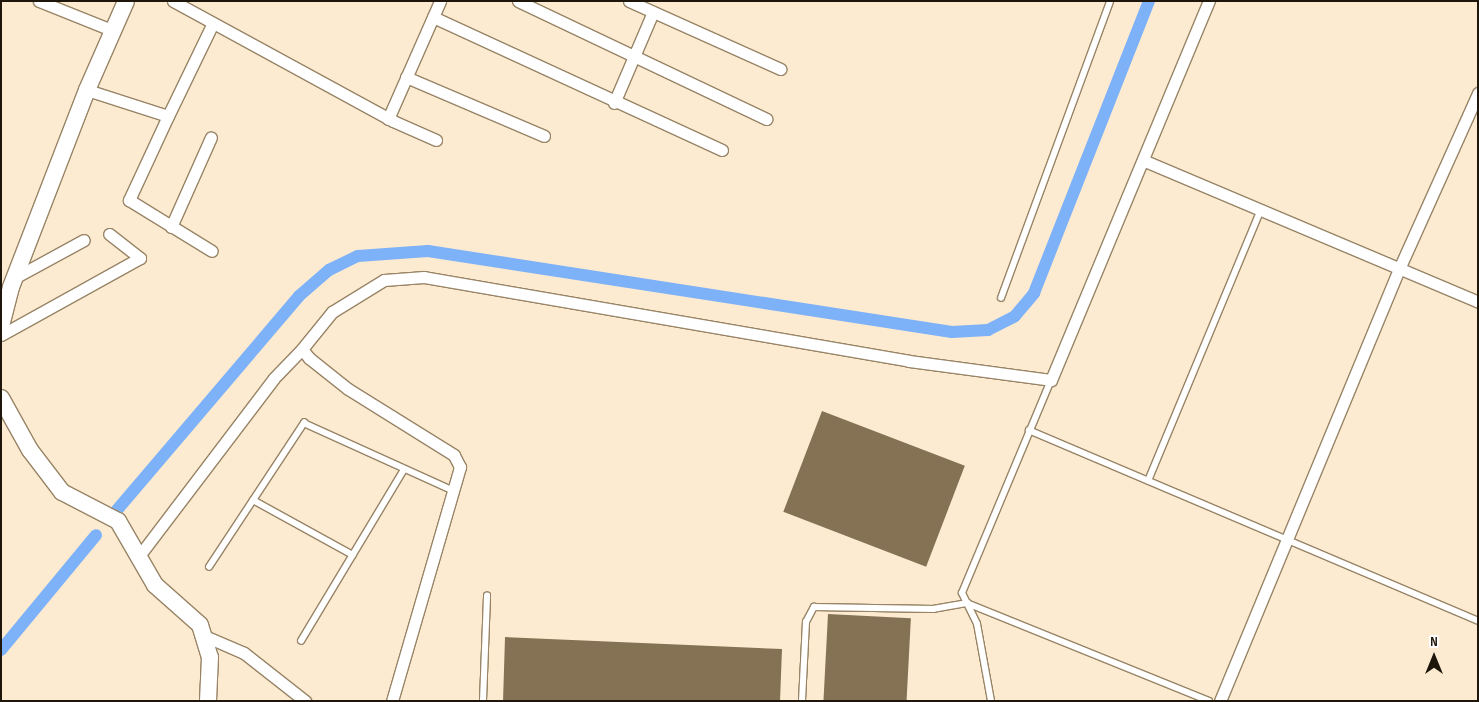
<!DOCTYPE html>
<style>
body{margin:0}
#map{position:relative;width:1479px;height:702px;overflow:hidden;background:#fdebd1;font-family:"Sofia Sans Condensed",sans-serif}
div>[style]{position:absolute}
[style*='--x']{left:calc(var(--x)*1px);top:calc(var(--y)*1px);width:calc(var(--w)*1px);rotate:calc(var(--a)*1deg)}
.canal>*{height:12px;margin:-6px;padding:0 6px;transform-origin:6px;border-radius:6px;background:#7db1f8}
.building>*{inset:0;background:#857254;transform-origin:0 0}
.roads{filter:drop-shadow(1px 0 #988466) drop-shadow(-1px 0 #988466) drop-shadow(0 1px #988466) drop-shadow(0 -1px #988466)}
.lane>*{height:5.5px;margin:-2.75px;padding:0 2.75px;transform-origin:2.75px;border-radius:2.75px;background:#fff}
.street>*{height:11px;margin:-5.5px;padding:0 5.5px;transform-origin:5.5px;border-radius:5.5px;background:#fff}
.secondary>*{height:16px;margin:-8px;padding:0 8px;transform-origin:8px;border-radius:8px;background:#fff}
span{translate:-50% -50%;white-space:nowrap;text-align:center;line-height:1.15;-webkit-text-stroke:5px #fff;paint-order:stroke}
.frame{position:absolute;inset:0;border:2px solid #1e160a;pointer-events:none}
.north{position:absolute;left:1409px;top:632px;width:50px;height:50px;-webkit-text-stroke:4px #fff;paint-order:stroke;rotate:0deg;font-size:14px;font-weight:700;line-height:20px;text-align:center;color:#1e160a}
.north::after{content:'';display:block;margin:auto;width:18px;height:22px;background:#1e160a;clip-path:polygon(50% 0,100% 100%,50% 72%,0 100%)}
</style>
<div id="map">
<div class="canal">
<i style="--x:117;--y:510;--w:281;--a:-49.6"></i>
<i style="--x:299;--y:296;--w:40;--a:-41"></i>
<i style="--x:329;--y:270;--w:32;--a:-26"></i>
<i style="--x:358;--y:256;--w:70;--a:-4.1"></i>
<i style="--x:428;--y:251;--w:530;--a:8.79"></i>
<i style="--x:952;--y:332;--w:36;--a:-3"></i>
<i style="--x:988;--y:330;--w:30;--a:-27"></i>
<i style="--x:1015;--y:316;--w:30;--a:-50"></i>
<i style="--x:1034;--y:293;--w:314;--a:-68.5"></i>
<i style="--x:1;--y:650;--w:149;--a:-50.4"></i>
</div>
<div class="building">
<i style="left:822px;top:411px;width:153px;height:108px;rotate:21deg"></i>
<i style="left:828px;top:614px;width:83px;height:87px;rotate:3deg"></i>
<i style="clip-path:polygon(505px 637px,782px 649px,780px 701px,503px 701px)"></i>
</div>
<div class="roads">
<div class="lane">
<i style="--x:1001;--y:298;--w:316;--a:-69.8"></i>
<i style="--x:1029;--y:430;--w:488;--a:23"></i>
<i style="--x:1148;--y:481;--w:294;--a:-67.4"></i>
<i style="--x:253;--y:500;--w:114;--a:28.8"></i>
<i style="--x:209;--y:567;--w:173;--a:-56.6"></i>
<i style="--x:304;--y:423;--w:165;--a:24.4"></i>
<i style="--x:301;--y:641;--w:198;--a:-59"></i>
<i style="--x:483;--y:701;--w:105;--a:-87.8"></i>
<i style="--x:802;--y:701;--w:79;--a:-87.1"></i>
<i style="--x:806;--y:622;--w:17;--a:-62"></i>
<i style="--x:814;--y:607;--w:119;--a:1"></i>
<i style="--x:933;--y:609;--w:35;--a:-10"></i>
<i style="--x:967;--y:603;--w:261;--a:22"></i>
<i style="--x:991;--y:701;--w:78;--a:-100.3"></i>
<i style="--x:977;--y:624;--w:34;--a:-116"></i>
<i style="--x:962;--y:593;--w:231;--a:-67.3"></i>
</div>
<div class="street">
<i style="--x:39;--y:1;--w:81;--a:21.8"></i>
<i style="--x:173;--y:1;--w:251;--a:28.6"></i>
<i style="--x:393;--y:121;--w:47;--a:23.8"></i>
<i style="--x:518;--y:1;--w:275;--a:25.4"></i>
<i style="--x:629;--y:1;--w:166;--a:24.2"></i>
<i style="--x:433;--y:17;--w:318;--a:24.7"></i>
<i style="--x:406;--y:77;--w:150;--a:23.1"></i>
<i style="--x:87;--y:90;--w:85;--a:17.8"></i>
<i style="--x:168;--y:116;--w:93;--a:114.9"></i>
<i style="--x:129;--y:200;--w:97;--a:31.6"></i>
<i style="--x:614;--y:103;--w:99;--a:-66.8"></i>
<i style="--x:168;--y:116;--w:103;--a:-64.2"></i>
<i style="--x:388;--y:119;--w:129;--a:-66.2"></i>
<i style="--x:1145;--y:161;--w:362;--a:22.9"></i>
<i style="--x:171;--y:227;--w:98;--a:-66"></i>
<i style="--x:16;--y:277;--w:77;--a:-28.6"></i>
<i style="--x:1;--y:335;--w:159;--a:-29"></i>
<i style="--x:140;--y:258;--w:39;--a:-142"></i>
<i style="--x:139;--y:556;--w:223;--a:-52.8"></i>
<i style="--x:274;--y:378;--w:40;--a:-46"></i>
<i style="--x:207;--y:637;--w:40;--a:23.4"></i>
<i style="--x:244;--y:653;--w:78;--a:38.2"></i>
<i style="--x:392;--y:701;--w:244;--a:-73.8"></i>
<i style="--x:460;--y:467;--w:13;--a:-117"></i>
<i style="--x:454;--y:455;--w:125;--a:-148.1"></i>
<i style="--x:348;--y:389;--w:50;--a:-141.5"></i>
<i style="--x:309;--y:358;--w:11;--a:-128"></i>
<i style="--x:302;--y:349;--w:48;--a:-51"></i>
<i style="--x:332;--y:312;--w:61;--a:-31.6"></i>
<i style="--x:384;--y:280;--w:40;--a:-4.3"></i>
<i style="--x:424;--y:277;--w:492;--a:9.8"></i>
<i style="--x:909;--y:361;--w:143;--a:7.6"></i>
<i style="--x:1051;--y:380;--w:411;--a:-67.4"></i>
<i style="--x:1220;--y:701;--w:468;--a:-67.5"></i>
<i style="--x:1399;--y:269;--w:193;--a:-65.8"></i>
</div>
<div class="secondary">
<i style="--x:1;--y:326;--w:40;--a:-75.6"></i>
<i style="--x:11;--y:287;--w:211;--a:-68.9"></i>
<i style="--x:87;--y:90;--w:97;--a:-66.3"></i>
<i style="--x:1;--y:398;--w:60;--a:60.9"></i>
<i style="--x:30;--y:450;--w:53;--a:52.7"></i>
<i style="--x:62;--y:492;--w:63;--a:27.4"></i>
<i style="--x:118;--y:521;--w:74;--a:60"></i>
<i style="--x:155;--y:585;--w:60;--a:41.6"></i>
<i style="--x:200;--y:625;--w:34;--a:73"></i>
<i style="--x:210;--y:657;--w:44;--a:92.6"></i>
</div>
</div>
<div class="frame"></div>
<div class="north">N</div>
</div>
